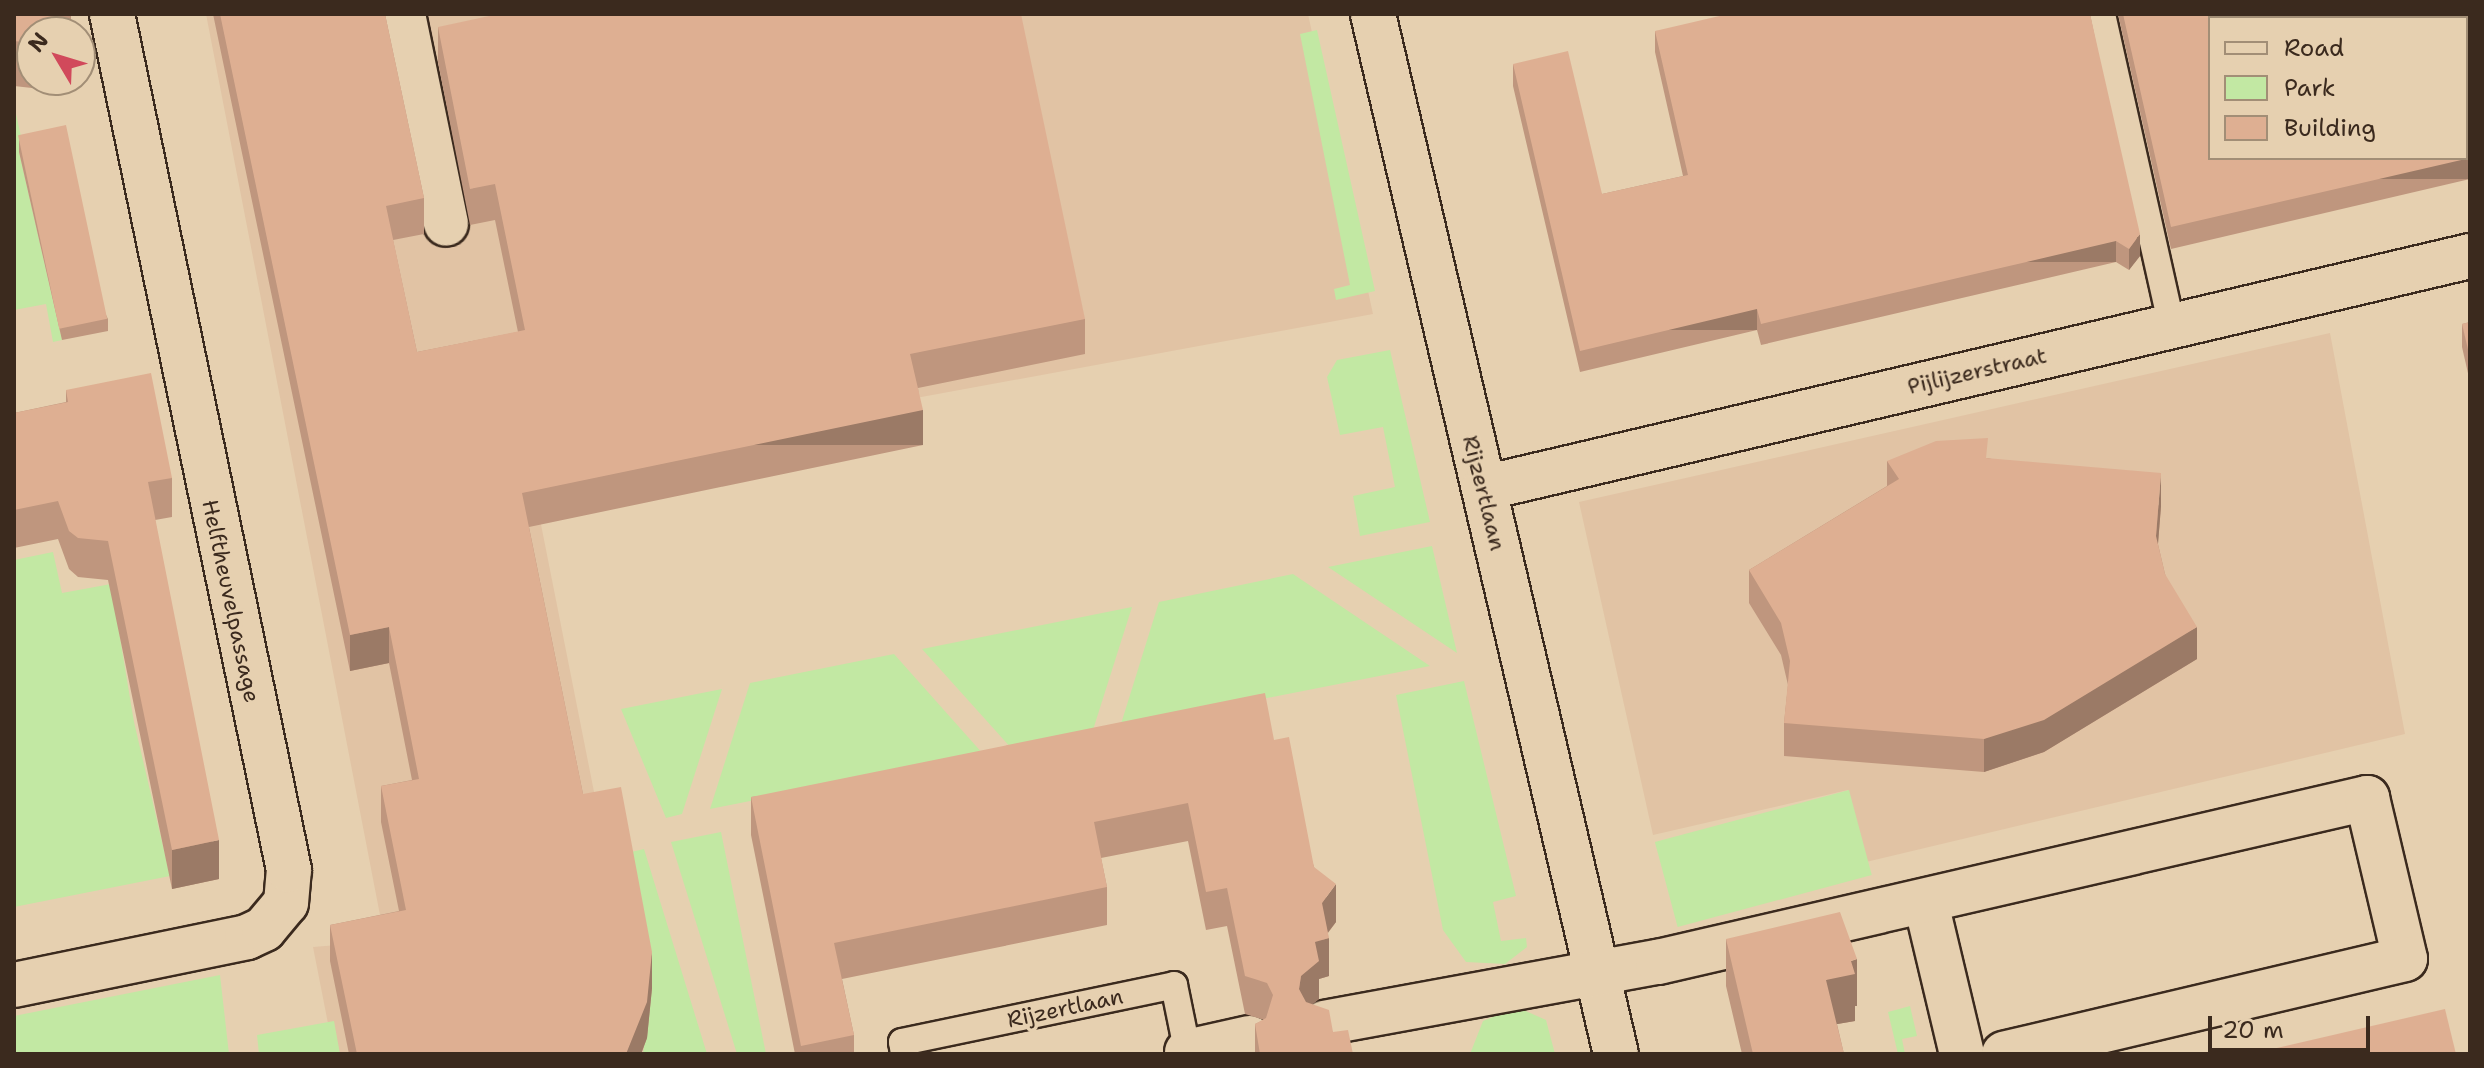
<!DOCTYPE html>
<style>
body{margin:0}
#map{position:relative;width:2484px;height:1068px;overflow:hidden;background:#e6d0b0;font-family:"Shantell Sans",sans-serif}
div>[style]{position:absolute}
[style*='--x']{left:calc(var(--x)*1px);top:calc(var(--y)*1px);width:calc(var(--w)*1px);rotate:calc(var(--a)*1deg)}
.built>*{inset:0;background:#e1c3a4}
.green>*{inset:0;background:#c2e8a3;transform-origin:0 0}
.roads{filter:drop-shadow(2px 0 #3b2a1e) drop-shadow(-2px 0 #3b2a1e) drop-shadow(0 2px #3b2a1e) drop-shadow(0 -2px #3b2a1e)}
.lane>*{height:26px;margin:-13px;padding:0 13px;transform-origin:13px;border-radius:13px;background:#e6d0b0}
.street>*{height:44px;margin:-22px;padding:0 22px;transform-origin:22px;border-radius:22px;background:#e6d0b0}
.wall>*{inset:0;background:#bf967e}
.shaded-wall>*{inset:0;background:#9b7a66;transform-origin:0 0}
.building>*{inset:0;background:#deaf92;transform-origin:0 0}
span{translate:-50% -50%;white-space:nowrap;text-align:center;line-height:1.15;-webkit-text-stroke:7px #e6d0b0;paint-order:stroke}
.street-label{font-size:22px;color:#3b2a1e}
.frame{position:absolute;inset:0;border:16px solid #3b2a1e;pointer-events:none}
.legend{position:absolute;left:2208px;top:16px;width:260px;height:144px;box-sizing:border-box;background:#e6d0b0;border:2px solid #a28e76;margin:0;padding:10px 14px;list-style:none;font-size:24px;color:#3b2a1e}
.legend li{display:flex;align-items:center;gap:16px;height:40px}
.legend b{width:40px;border:2px solid #a28e76}
.north{position:absolute;left:16px;top:16px;width:80px;height:80px;box-sizing:border-box;background:#e6d0b0;border:2px solid #a28e76;border-radius:50%;rotate:308deg;font-size:22px;font-weight:700;line-height:32px;text-align:center;color:#3b2a1e}
.north::after{content:'';display:block;margin:auto;width:28px;height:36px;background:#d1495b;clip-path:polygon(50% 0,100% 100%,50% 72%,0 100%)}
.scale{position:absolute;left:2208px;top:1016px;width:162px;height:36px;box-sizing:border-box;border:4px solid #3b2a1e;border-top:0;padding-left:10px;font-size:24px;line-height:28px;white-space:nowrap;color:#3b2a1e;-webkit-text-stroke:6px #e6d0b0;paint-order:stroke}
</style>
<div id="map">
<div class="built">
<i style="clip-path:polygon(206px 14px,1308px 14px,1373px 314px,530px 469px,646px 1054px,334px 1054px,313px 947px,385px 941px)"></i>
<i style="clip-path:polygon(2330px 333px,2405px 734px,1866px 862px,1848px 790px,1653px 835px,1579px 502px)"></i>
</div>
<div class="green">
<i style="clip-path:polygon(1317px 30px,1375px 291px,1336px 300px,1334px 289px,1350px 285px,1300px 34px)"></i>
<i style="clip-path:polygon(14px 105px,24px 150px,19px 152px,62px 340px,53px 342px,46px 304px,14px 310px)"></i>
<i style="clip-path:polygon(1390px 350px,1430px 522px,1360px 536px,1353px 496px,1395px 487px,1383px 427px,1340px 435px,1327px 377px,1337px 360px)"></i>
<i style="clip-path:polygon(1432px 546px,1457px 653px,1328px 567px)"></i>
<i style="clip-path:polygon(53px 552px,62px 593px,111px 584px,134px 722px,170px 876px,14px 907px,14px 560px)"></i>
<i style="clip-path:polygon(1293px 574px,1430px 666px,1120px 727px,1159px 602px)"></i>
<i style="clip-path:polygon(1132px 607px,1092px 733px,1012px 749px,922px 649px)"></i>
<i style="clip-path:polygon(894px 654px,984px 755px,710px 809px,750px 683px)"></i>
<i style="clip-path:polygon(1464px 681px,1516px 896px,1493px 902px,1501px 941px,1526px 938px,1527px 947px,1505px 964px,1466px 962px,1443px 930px,1396px 695px)"></i>
<i style="clip-path:polygon(722px 689px,682px 814px,666px 818px,621px 709px)"></i>
<i style="left:1849px;top:790px;width:88px;height:201px;rotate:75deg"></i>
<i style="clip-path:polygon(721px 832px,766px 1054px,737px 1054px,671px 842px)"></i>
<i style="clip-path:polygon(644px 849px,707px 1054px,643px 1054px,652px 981px,627px 853px)"></i>
<i style="clip-path:polygon(220px 975px,229px 1054px,14px 1054px,14px 1016px)"></i>
<i style="clip-path:polygon(1910px 1006px,1917px 1036px,1902px 1039px,1905px 1054px,1898px 1054px,1888px 1012px)"></i>
<i style="clip-path:polygon(1517px 1007px,1546px 1020px,1555px 1054px,1470px 1054px,1483px 1021px)"></i>
<i style="clip-path:polygon(334px 1021px,340px 1054px,259px 1054px,257px 1035px)"></i>
</div>
<div class="roads">
<div class="lane">
<i style="--x:2102;--y:14;--w:320;--a:77.4"></i>
<i style="--x:904;--y:1054;--w:12;--a:-99"></i>
<i style="--x:902;--y:1042;--w:278;--a:-11.8"></i>
<i style="--x:1174;--y:985;--w:70;--a:78.5"></i>
</div>
<div class="street">
<i style="--x:403;--y:14;--w:214;--a:78.4"></i>
<i style="--x:1373;--y:14;--w:1068;--a:76.85"></i>
<i style="--x:1484;--y:488;--w:1013;--a:-13.24"></i>
<i style="--x:1926;--y:903;--w:155;--a:76.6"></i>
<i style="--x:14;--y:985;--w:238;--a:-11.6"></i>
<i style="--x:247;--y:937;--w:19;--a:-25"></i>
<i style="--x:264;--y:929;--w:34;--a:-50"></i>
<i style="--x:286;--y:903;--w:33;--a:-85"></i>
<i style="--x:289;--y:870;--w:874;--a:-101.68"></i>
<i style="--x:1324;--y:1023;--w:340;--a:-10.4"></i>
<i style="--x:1658;--y:962;--w:728;--a:-13.02"></i>
<i style="--x:2367;--y:798;--w:165;--a:76.7"></i>
<i style="--x:2405;--y:959;--w:412;--a:166.7"></i>
<i style="--x:1187;--y:1052;--w:64;--a:-12.7"></i>
</div>
</div>
<div class="wall">
<i style="clip-path:polygon(14px 14px,71px 14px,71px 22px,32px 32px,32px 80px,59px 80px,59px 91px,14px 86px)"></i>
<i style="clip-path:polygon(213px 14px,385px 14px,424px 198px,424px 234px,393px 240px,417px 352px,518px 332px,495px 220px,470px 225px,438px 62px,438px 27px,1085px 319px,1085px 354px,918px 388px,923px 445px,529px 527px,583px 794px,652px 988px,647px 1038px,641px 1054px,349px 1054px,330px 961px,330px 925px,399px 911px,381px 822px,381px 786px,412px 780px,389px 663px,350px 671px)"></i>
<i style="clip-path:polygon(2090px 14px,2140px 256px,2129px 270px,2116px 262px,1761px 345px,1757px 330px,1580px 372px,1513px 86px,1513px 64px,1602px 194px,1683px 176px,1655px 52px,1655px 31px)"></i>
<i style="clip-path:polygon(2118px 14px,2470px 14px,2470px 179px,2171px 249px)"></i>
<i style="clip-path:polygon(19px 139px,108px 319px,108px 331px,62px 340px,19px 152px)"></i>
<i style="clip-path:polygon(2470px 322px,2470px 382px,2462px 347px,2462px 324px)"></i>
<i style="clip-path:polygon(66px 390px,172px 478px,172px 517px,155px 520px,219px 879px,172px 889px,108px 580px,78px 577px,69px 569px,58px 539px,14px 548px,14px 413px,66px 402px)"></i>
<i style="clip-path:polygon(1988px 458px,2161px 506px,2158px 544px,2165px 574px,2197px 659px,2044px 752px,1984px 772px,1784px 756px,1784px 723px,1788px 685px,1781px 655px,1749px 603px,1749px 570px,1887px 486px,1887px 461px)"></i>
<i style="clip-path:polygon(1274px 740px,1314px 867px,1336px 922px,1328px 933px,1329px 976px,1319px 979px,1319px 999px,1312px 1004px,1333px 1032px,1353px 1054px,1255px 1054px,1255px 1024px,1264px 1020px,1245px 1014px,1227px 926px,1206px 930px,1188px 841px,1101px 858px,1107px 887px,1107px 925px,842px 979px,854px 1035px,854px 1054px,795px 1054px,751px 835px,751px 797px)"></i>
<i style="clip-path:polygon(1726px 939px,1857px 1006px,1855px 1006px,1855px 1021px,1837px 1024px,1844px 1054px,1742px 1054px,1726px 986px)"></i>
</div>
<div class="shaded-wall">
<i style="left:2470px;top:158px;width:21px;height:307px;rotate:90deg"></i>
<i style="clip-path:polygon(2140px 234px,2140px 256px,2129px 270px,2129px 249px)"></i>
<i style="left:2116px;top:241px;width:21px;height:365px;rotate:90deg"></i>
<i style="left:1757px;top:309px;width:21px;height:182px;rotate:90deg"></i>
<i style="left:923px;top:410px;width:35px;height:409px;rotate:90deg"></i>
<i style="clip-path:polygon(2161px 473px,2161px 506px,2156px 568px,2156px 536px)"></i>
<i style="clip-path:polygon(389px 627px,389px 663px,350px 671px,350px 635px)"></i>
<i style="clip-path:polygon(2197px 627px,2197px 659px,2044px 752px,1984px 772px,1984px 739px)"></i>
<i style="clip-path:polygon(219px 840px,219px 879px,172px 889px,172px 850px)"></i>
<i style="clip-path:polygon(1336px 884px,1336px 922px,1322px 940px,1329px 938px,1329px 976px,1319px 979px,1319px 999px,1301px 1014px,1299px 989px,1301px 976px,1315px 942px,1322px 903px)"></i>
<i style="clip-path:polygon(652px 952px,652px 988px,647px 1038px,641px 1054px,626px 1054px)"></i>
<i style="clip-path:polygon(1857px 959px,1857px 1006px,1855px 1006px,1855px 1021px,1826px 1026px,1826px 980px,1851px 961px)"></i>
</div>
<div class="building">
<i style="clip-path:polygon(14px 14px,53px 14px,57px 32px,32px 32px,32px 43px,14px 41px)"></i>
<i style="clip-path:polygon(220px 14px,385px 14px,424px 198px,386px 206px,417px 352px,525px 330px,495px 184px,470px 189px,438px 27px,498px 14px,1021px 14px,1085px 319px,910px 354px,923px 410px,522px 493px,583px 794px,621px 787px,652px 952px,647px 1002px,626px 1054px,357px 1054px,330px 925px,406px 910px,381px 786px,419px 779px,389px 627px,350px 635px)"></i>
<i style="clip-path:polygon(1728px 14px,2090px 14px,2140px 234px,2129px 249px,2116px 241px,1761px 324px,1757px 309px,1580px 351px,1513px 64px,1568px 51px,1602px 194px,1688px 175px,1655px 31px)"></i>
<i style="clip-path:polygon(evenodd,2123px 14px,2470px 14px,2470px 158px,2171px 227px,2123px 14px,2210px 18px,2466px 18px,2466px 158px,2210px 158px,2210px 18px)"></i>
<i style="left:66px;top:125px;width:198px;height:49px;rotate:78deg"></i>
<i style="clip-path:polygon(2470px 322px,2470px 358px,2462px 324px)"></i>
<i style="clip-path:polygon(151px 373px,172px 478px,148px 482px,219px 840px,172px 850px,108px 541px,78px 538px,69px 531px,58px 501px,14px 510px,14px 413px,68px 402px,66px 390px)"></i>
<i style="clip-path:polygon(1988px 438px,1986px 458px,2161px 473px,2156px 536px,2165px 574px,2197px 627px,2044px 720px,1984px 739px,1784px 723px,1790px 661px,1781px 623px,1749px 570px,1899px 479px,1887px 461px,1936px 441px)"></i>
<i style="clip-path:polygon(1265px 693px,1274px 740px,1289px 737px,1314px 867px,1336px 884px,1322px 903px,1329px 938px,1315px 942px,1319px 961px,1301px 976px,1299px 989px,1306px 1002px,1329px 1010px,1333px 1032px,1348px 1030px,1353px 1054px,1260px 1054px,1255px 1024px,1266px 1018px,1273px 995px,1267px 983px,1245px 976px,1227px 888px,1206px 892px,1188px 803px,1094px 822px,1107px 887px,834px 943px,854px 1035px,801px 1046px,751px 797px)"></i>
<i style="clip-path:polygon(1840px 912px,1857px 959px,1851px 961px,1855px 974px,1826px 980px,1844px 1054px,1753px 1054px,1726px 939px)"></i>
<i style="clip-path:polygon(2445px 1009px,2456px 1054px,2251px 1054px)"></i>
</div>
<div class="street-label">
<span style="left:1977px;top:371px;rotate:-13deg">Pijlijzerstraat</span>
<span style="left:1484px;top:493px;rotate:76deg">Rijzertlaan</span>
<span style="left:231px;top:601px;rotate:78deg">Helftheuvelpassage</span>
<span style="left:1065px;top:1008px;rotate:-12deg">Rijzertlaan</span>
</div>
<div class="frame"></div>
<ul class="legend">
<li><b style="height:10px;background:#e6d0b0"></b>Road</li>
<li><b style="height:22px;background:#c2e8a3"></b>Park</li>
<li><b style="height:22px;background:#deaf92"></b>Building</li>
</ul>
<div class="north">N</div>
<div class="scale">20 m</div>
</div>
